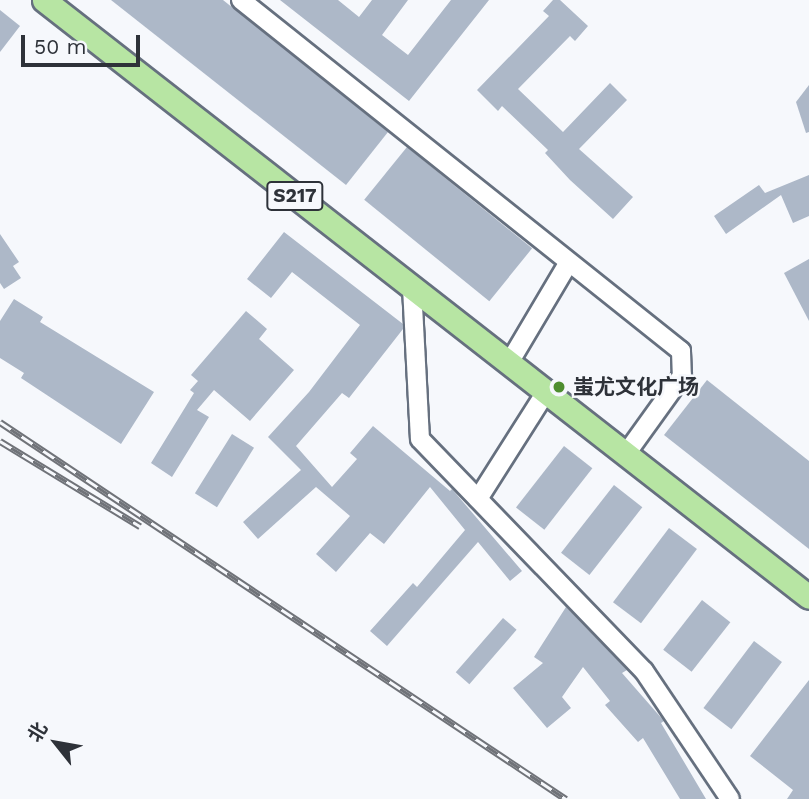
<!DOCTYPE html>
<meta charset="utf-8">
<style>
body{margin:0}
#map{position:relative;width:809px;height:799px;overflow:hidden;background:#f6f8fc;font-family:"Work Sans","Noto Sans SC",sans-serif}
div>[style]{position:absolute}
[style*='--x']{left:calc(var(--x)*1px);top:calc(var(--y)*1px);width:calc(var(--w)*1px);rotate:calc(var(--a)*1deg)}
.building>*{inset:0;background:#adb8c8;transform-origin:0 0}
.roads{filter:drop-shadow(2px 0 #66707f) drop-shadow(-2px 0 #66707f) drop-shadow(0 2px #66707f) drop-shadow(0 -2px #66707f)}
.tertiary>*{height:18px;margin:-9px;padding:0 9px;transform-origin:9px;border-radius:9px;background:#fff}
.primary>*{height:23px;margin:-11.5px;padding:0 11.5px;transform-origin:11.5px;border-radius:11.5px;background:#b7e5a3}
.rail>*{height:7px;margin-top:-3.5px;transform-origin:0;background:repeating-linear-gradient(90deg,#f6f8fc 0 13px,#707379 0 26px);box-sizing:border-box;border-block:2px solid #707379}
.dots>*{width:19px;height:19px;translate:-50% -50%;box-sizing:border-box;border:4px solid #f6f8fc;border-radius:50%}
span{translate:-50% -50%;white-space:nowrap;text-align:center;line-height:1.15;-webkit-text-stroke:5px #f6f8fc;paint-order:stroke}
.shield-label span{padding:2px 5px;background:#f6f8fc;border:2px solid;border-radius:5px;-webkit-text-stroke-width:0}
.shield-label{font-size:19px;color:#2e3239;font-weight:700}
.poi-label{font-size:21px;color:#2e3239;font-weight:700}
.left{translate:0 -50%;text-align:left}
.north{position:absolute;left:21px;top:708px;width:70px;height:70px;-webkit-text-stroke:5px #f6f8fc;paint-order:stroke;rotate:301deg;font-size:19px;font-weight:700;line-height:28px;text-align:center;color:#2e3239}
.north::after{content:'';display:block;margin:auto;width:24px;height:32px;background:#2e3239;clip-path:polygon(50% 0,100% 100%,50% 72%,0 100%)}
.scale{position:absolute;left:21px;top:35px;width:119px;height:32px;box-sizing:border-box;border:4px solid #2e3239;border-top:0;padding-left:9px;font-size:21px;line-height:24px;white-space:nowrap;color:#2e3239;-webkit-text-stroke:5px #f6f8fc;paint-order:stroke}
</style>
<div id="map">
<div class="building">
<i style="clip-path:polygon(111px 0,223px 0,388px 132px,346px 185px)"></i>
<i style="clip-path:polygon(280px 0,338px 0,359px 17px,372px 0,408px 0,382px 35px,408px 55px,451px 0,489px 0,409px 101px)"></i>
<i style="clip-path:polygon(553px 0,560px 0,588px 26px,575px 41px,570px 36px,518px 89px,563px 132px,610px 83px,627px 100px,579px 149px,633px 197px,613px 219px,570px 180px,545px 153px,548px 150px,502px 106px,498px 111px,477px 90px,549px 16px,543px 11px)"></i>
<i style="clip-path:polygon(0 10px,20px 26px,0 52px)"></i>
<i style="clip-path:polygon(809px 85px,809px 132px,806px 133px,796px 102px)"></i>
<i style="left:407px;top:147px;width:161px;height:68px;rotate:39deg"></i>
<i style="clip-path:polygon(809px 175px,809px 216px,793px 223px,781px 195px,726px 234px,714px 216px,759px 185px,765px 193px)"></i>
<i style="clip-path:polygon(284px 232px,403px 324px,403px 329px,349px 398px,342px 393px,296px 446px,332px 487px,357px 459px,350px 453px,373px 426px,450px 491px,452px 489px,522px 571px,510px 581px,478px 542px,387px 646px,370px 631px,413px 583px,417px 587px,465px 530px,430px 487px,384px 544px,370px 533px,336px 572px,316px 554px,350px 516px,316px 487px,258px 539px,243px 522px,301px 470px,268px 437px,309px 392px,360px 325px,292px 272px,271px 298px,247px 279px)"></i>
<i style="clip-path:polygon(0 234px,19px 262px,13px 266px,21px 278px,4px 289px,0 283px)"></i>
<i style="clip-path:polygon(809px 259px,809px 321px,784px 273px)"></i>
<i style="clip-path:polygon(14px 299px,43px 317px,40px 322px,154px 392px,121px 444px,21px 378px,24px 373px,0 358px,0 321px)"></i>
<i style="clip-path:polygon(246px 311px,267px 329px,259px 339px,294px 370px,250px 421px,214px 390px,197px 410px,209px 417px,172px 477px,151px 463px,194px 393px,190px 390px,198px 381px,191px 375px)"></i>
<i style="clip-path:polygon(707px 380px,809px 461px,809px 549px,664px 435px)"></i>
<i style="left:232px;top:434px;width:26px;height:70px;rotate:32deg"></i>
<i style="left:564px;top:446px;width:36px;height:78px;rotate:38deg"></i>
<i style="left:614px;top:485px;width:36px;height:86px;rotate:38deg"></i>
<i style="left:669px;top:528px;width:35px;height:93px;rotate:37deg"></i>
<i style="left:702px;top:600px;width:36px;height:63px;rotate:38deg"></i>
<i style="clip-path:polygon(566px 607px,627px 670px,622px 673px,664px 721px,661px 723px,706px 799px,680px 799px,643px 738px,638px 742px,605px 705px,610px 701px,583px 667px,562px 697px,571px 708px,547px 728px,513px 688px,543px 663px,534px 657px)"></i>
<i style="left:503px;top:618px;width:18px;height:72px;rotate:41deg"></i>
<i style="left:754px;top:641px;width:35px;height:84px;rotate:37deg"></i>
<i style="clip-path:polygon(809px 680px,809px 799px,787px 799px,793px 790px,750px 756px)"></i>
</div>
<div class="roads">
<div class="tertiary">
<i style="--x:241;--y:0;--w:563;--a:38.58"></i>
<i style="--x:681;--y:351;--w:25;--a:88"></i>
<i style="--x:682;--y:376;--w:96;--a:125.7"></i>
<i style="--x:412;--y:287;--w:152;--a:87"></i>
<i style="--x:420;--y:439;--w:322;--a:46"></i>
<i style="--x:644;--y:671;--w:154;--a:56.1"></i>
<i style="--x:509;--y:363;--w:117;--a:-59.3"></i>
<i style="--x:478;--y:499;--w:127;--a:-57.6"></i>
</div>
<div class="primary">
<i style="--x:44;--y:0;--w:970;--a:37.97"></i>
</div>
</div>
<div class="rail">
<i style="--x:0;--y:422;--w:680;--a:33.67"></i>
<i style="--x:0;--y:441;--w:164;--a:31.3"></i>
</div>
<div class="dots">
<i style="left:559px;top:387px;background:#4e8e2f"></i>
</div>
<div class="shield-label">
<span style="left:295px;top:196px">S217</span>
</div>
<div class="poi-label">
<span class="left" style="left:573px;top:387px">蚩尤文化广场</span>
</div>
<div class="north">北</div>
<div class="scale">50 m</div>
</div>
